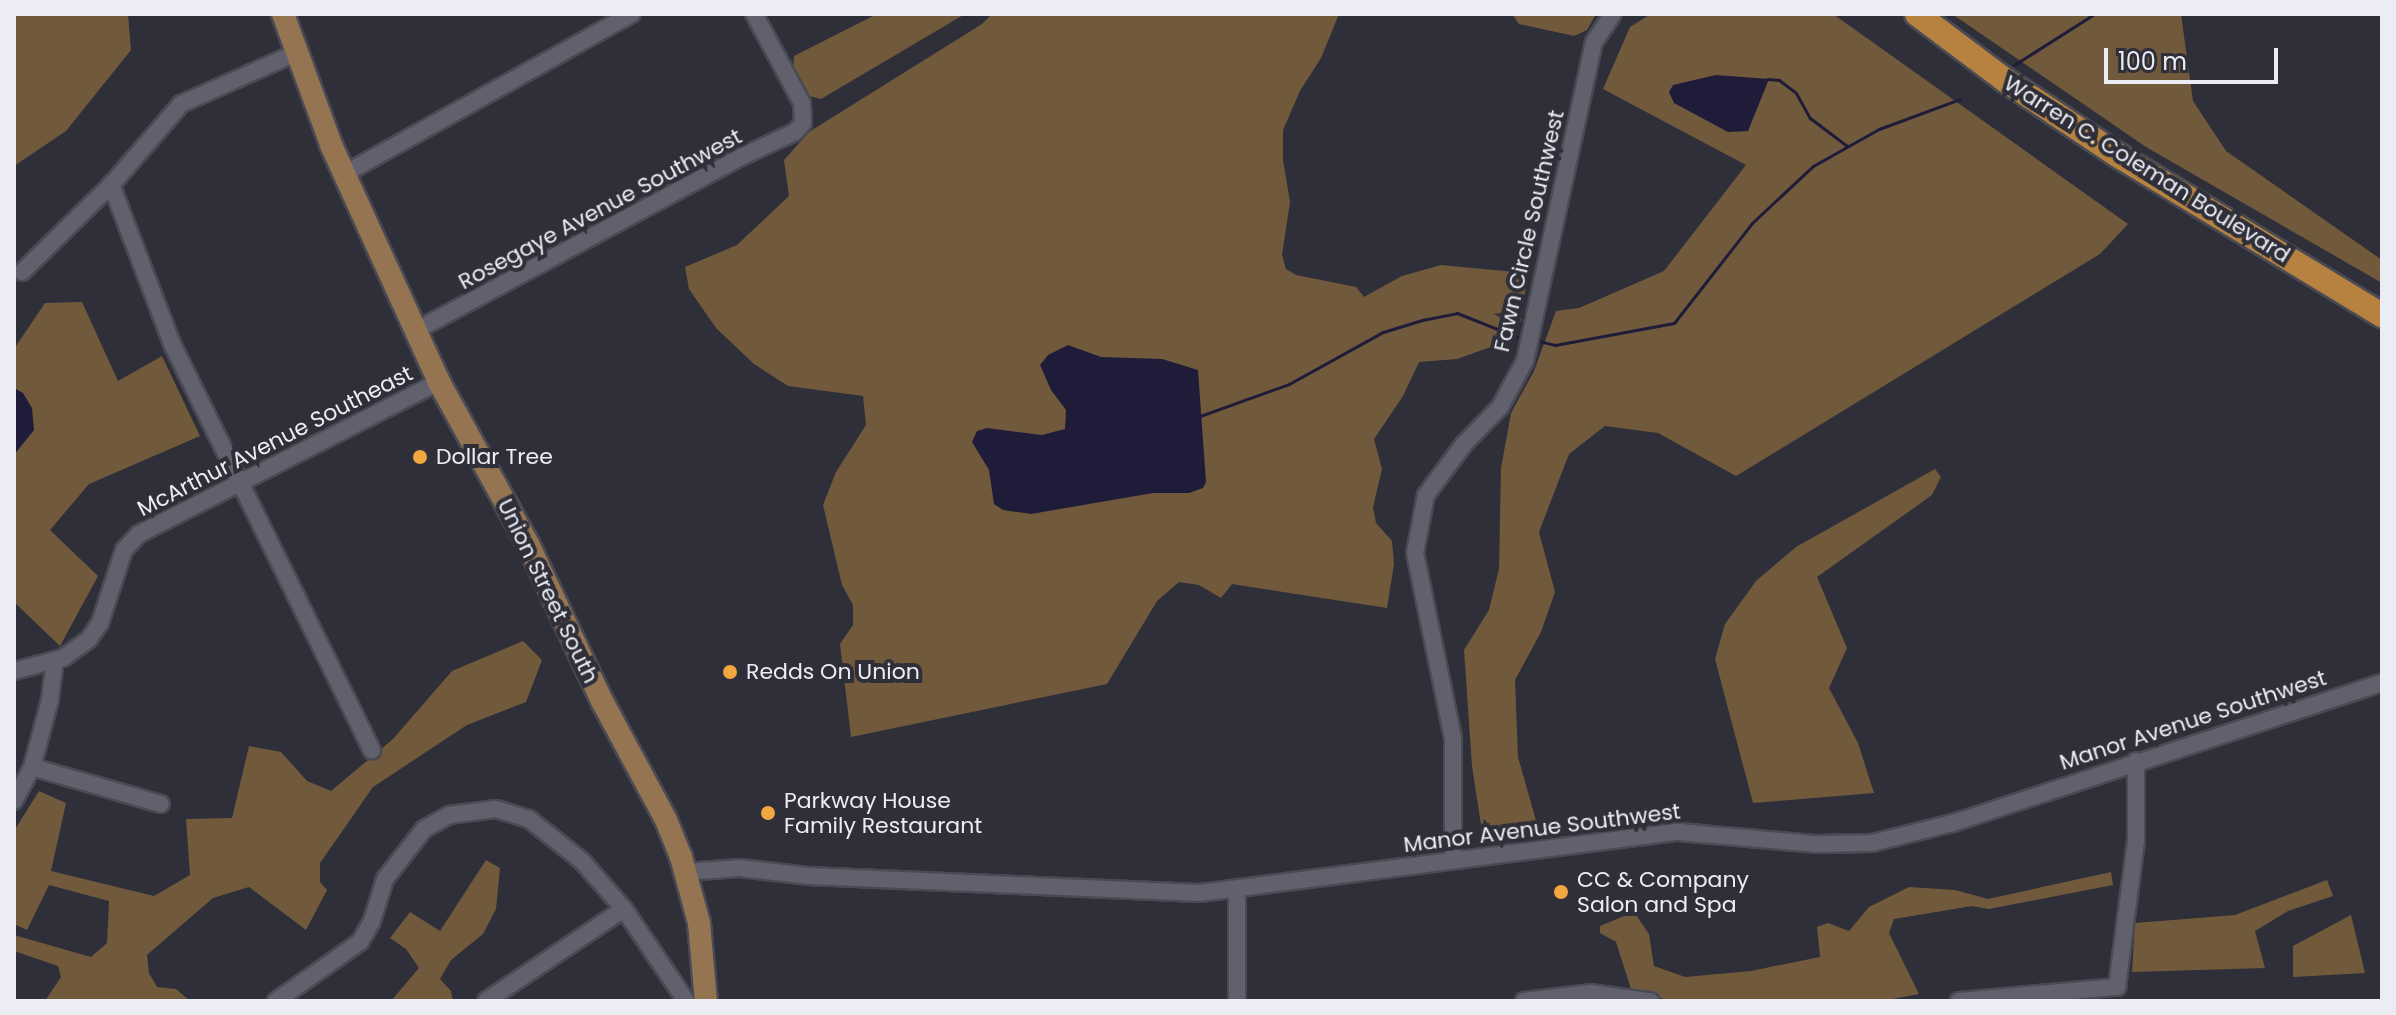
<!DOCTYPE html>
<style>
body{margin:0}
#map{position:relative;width:2396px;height:1015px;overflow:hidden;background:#2f2f3a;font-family:Poppins,sans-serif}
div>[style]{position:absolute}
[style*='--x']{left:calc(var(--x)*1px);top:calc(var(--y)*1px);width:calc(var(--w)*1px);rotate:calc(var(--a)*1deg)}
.forest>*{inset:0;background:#71593c}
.water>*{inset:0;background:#1f1c39}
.stream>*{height:3px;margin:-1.5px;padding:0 1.5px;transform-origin:1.5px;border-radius:1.5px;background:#1f1c39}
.roads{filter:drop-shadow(2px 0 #4a4a54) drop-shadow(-2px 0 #4a4a54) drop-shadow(0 2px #4a4a54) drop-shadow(0 -2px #4a4a54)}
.minor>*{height:16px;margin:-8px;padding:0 8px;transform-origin:8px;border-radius:8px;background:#61616d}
.major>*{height:22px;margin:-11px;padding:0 11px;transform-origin:11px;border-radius:11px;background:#957551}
.highway>*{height:24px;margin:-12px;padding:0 12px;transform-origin:12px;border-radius:12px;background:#b7823f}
.dots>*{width:22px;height:22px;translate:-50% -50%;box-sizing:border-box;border:4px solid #2f2f3a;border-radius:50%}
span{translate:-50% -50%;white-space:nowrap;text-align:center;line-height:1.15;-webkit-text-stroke:8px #2f2f3a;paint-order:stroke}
.street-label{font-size:22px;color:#ececf4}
.poi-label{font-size:22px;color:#ececf4}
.left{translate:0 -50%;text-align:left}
.frame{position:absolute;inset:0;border:16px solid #ececf4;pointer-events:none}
.scale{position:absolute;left:2104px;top:48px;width:174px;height:36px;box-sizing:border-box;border:4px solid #ececf4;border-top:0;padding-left:10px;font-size:24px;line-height:28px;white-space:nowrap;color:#ececf4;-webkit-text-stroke:6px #2f2f3a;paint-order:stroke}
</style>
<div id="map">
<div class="forest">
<i style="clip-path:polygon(14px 14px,128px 14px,131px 50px,66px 131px,14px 166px)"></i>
<i style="clip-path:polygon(877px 14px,965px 14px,821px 99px,809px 96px,793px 72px,794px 56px)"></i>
<i style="clip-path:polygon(992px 14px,1339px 14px,1321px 58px,1300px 91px,1283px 130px,1283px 160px,1290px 202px,1282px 255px,1286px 269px,1296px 275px,1356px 287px,1364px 297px,1402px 276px,1441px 265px,1515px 272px,1527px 279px,1520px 325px,1502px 343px,1457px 359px,1419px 362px,1403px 396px,1374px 439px,1382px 469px,1373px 507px,1376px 523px,1392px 541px,1394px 564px,1387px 608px,1232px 584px,1221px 598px,1199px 585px,1179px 582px,1157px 601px,1107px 684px,851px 737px,840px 644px,853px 625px,853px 605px,842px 585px,823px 505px,836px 472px,866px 425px,863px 396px,788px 386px,754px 364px,716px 328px,689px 289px,685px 267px,737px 245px,789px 196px,784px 160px,809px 132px,982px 24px)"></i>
<i style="clip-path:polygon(1512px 14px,1596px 14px,1587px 30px,1574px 36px,1519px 24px)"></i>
<i style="clip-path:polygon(1651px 14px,1833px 14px,2128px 224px,2100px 254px,1736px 476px,1658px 433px,1605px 426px,1569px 454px,1539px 532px,1555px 592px,1541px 632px,1515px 680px,1518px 757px,1539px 831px,1483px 838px,1472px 766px,1464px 650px,1489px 610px,1499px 569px,1501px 468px,1511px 413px,1534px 371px,1556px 311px,1579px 308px,1664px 271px,1746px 165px,1603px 89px,1630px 27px)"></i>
<i style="clip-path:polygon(1952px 14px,2181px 14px,2193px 101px,2226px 151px,2382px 260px,2382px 283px,2146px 147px)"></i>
<i style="clip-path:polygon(82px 302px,118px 381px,162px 356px,200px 436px,89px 484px,50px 530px,98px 576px,60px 646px,14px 602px,14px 349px,45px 303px)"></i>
<i style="clip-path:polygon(1935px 469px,1941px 477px,1932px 495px,1817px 577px,1847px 648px,1829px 688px,1858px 743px,1874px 793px,1753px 803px,1715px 659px,1725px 624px,1756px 581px,1796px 547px)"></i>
<i style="clip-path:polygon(523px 641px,542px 660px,526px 702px,467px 725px,373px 787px,320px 863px,320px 882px,327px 890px,306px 930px,249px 887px,213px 898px,147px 955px,149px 973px,157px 987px,176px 989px,190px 1001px,45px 1001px,61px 977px,58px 966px,14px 951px,14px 935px,91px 957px,107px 943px,109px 901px,49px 885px,27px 930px,14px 924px,14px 831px,39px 791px,66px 803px,51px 871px,154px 896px,190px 875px,186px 819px,232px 818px,249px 746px,281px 752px,307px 781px,331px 791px,393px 739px,452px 671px)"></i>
<i style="clip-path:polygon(486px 860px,500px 868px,496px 909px,483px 934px,451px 960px,440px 979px,451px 991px,453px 1001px,391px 1001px,419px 968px,406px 949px,390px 938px,410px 912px,440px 931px)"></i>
<i style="clip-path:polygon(2111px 872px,2113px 885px,1989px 909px,1972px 906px,1894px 919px,1889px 933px,1919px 994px,1882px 1001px,1671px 1001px,1631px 989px,1616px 942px,1600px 933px,1600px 926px,1634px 912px,1649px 934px,1654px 966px,1685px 977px,1751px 971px,1820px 957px,1817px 927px,1828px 923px,1849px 931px,1869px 907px,1909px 887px,1955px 890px,1988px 899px)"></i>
<i style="clip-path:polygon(2327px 880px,2333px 896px,2288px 911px,2255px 931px,2265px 968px,2132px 972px,2135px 923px,2235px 915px)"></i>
<i style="clip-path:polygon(2351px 915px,2365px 973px,2293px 977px,2293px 946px)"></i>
</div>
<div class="water">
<i style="clip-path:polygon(1716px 75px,1769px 79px,1748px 131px,1728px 132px,1674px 103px,1669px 92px,1673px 85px)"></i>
<i style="clip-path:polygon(1068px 345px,1101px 357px,1162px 359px,1198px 370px,1206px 482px,1203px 488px,1189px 493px,1153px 493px,1031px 514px,1003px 510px,994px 504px,989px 470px,972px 442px,977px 431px,987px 428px,1042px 435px,1065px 429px,1066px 410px,1051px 390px,1040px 365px,1048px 355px)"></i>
<i style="clip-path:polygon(14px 388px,23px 393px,32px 408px,34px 430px,14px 455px)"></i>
</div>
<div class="stream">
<i style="--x:2014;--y:65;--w:95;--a:-32.5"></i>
<i style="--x:1768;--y:79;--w:11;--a:5"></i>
<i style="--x:1779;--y:80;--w:21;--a:37"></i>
<i style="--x:1796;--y:93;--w:29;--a:61"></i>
<i style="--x:1810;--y:118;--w:46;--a:37.1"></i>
<i style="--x:1539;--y:341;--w:16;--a:14"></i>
<i style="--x:1555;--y:345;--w:121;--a:-10.5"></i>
<i style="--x:1674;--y:323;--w:127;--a:-52"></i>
<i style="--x:1752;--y:223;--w:83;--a:-43.1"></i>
<i style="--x:1813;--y:166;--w:76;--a:-29.3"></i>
<i style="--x:1879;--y:129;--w:86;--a:-20.3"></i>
<i style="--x:1200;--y:416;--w:95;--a:-19.8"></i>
<i style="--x:1289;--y:384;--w:107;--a:-29"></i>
<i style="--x:1383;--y:332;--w:41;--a:-17.1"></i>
<i style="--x:1422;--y:320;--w:36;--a:-11"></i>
<i style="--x:1457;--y:313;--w:68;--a:21.6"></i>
</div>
<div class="roads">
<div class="minor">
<i style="--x:344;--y:174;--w:329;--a:-29.1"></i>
<i style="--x:111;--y:184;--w:171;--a:69.1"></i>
<i style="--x:172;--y:344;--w:453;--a:63.8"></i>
<i style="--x:22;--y:272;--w:126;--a:-44.4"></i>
<i style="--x:112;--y:184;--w:106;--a:-49.2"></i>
<i style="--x:181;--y:104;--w:128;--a:-24"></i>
<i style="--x:415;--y:331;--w:370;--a:-28.1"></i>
<i style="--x:741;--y:157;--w:60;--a:-24.8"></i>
<i style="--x:795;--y:132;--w:12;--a:-48"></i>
<i style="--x:803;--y:123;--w:20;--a:-93"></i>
<i style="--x:802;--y:103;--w:101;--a:-118.3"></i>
<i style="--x:14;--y:671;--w:51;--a:-14.9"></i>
<i style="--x:63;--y:658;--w:32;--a:-36"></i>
<i style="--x:89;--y:639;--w:19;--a:-55"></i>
<i style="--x:100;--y:623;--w:77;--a:-71.8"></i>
<i style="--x:124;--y:550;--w:22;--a:-47"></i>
<i style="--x:139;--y:534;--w:336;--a:-26.9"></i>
<i style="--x:32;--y:767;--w:134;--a:16"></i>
<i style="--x:14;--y:801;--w:38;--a:-62"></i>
<i style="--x:32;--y:767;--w:69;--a:-75"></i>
<i style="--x:50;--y:700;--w:39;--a:-83"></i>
<i style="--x:1453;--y:860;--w:122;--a:-90"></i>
<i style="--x:1453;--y:738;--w:189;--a:-101.6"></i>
<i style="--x:1415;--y:553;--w:59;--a:-79.3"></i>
<i style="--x:1426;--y:495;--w:64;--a:-53.3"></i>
<i style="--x:1464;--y:444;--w:52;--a:-45.8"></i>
<i style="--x:1500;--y:407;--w:52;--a:-61.5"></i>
<i style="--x:1525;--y:361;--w:326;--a:-77.8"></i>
<i style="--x:1594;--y:42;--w:34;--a:-56"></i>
<i style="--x:685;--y:872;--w:55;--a:-4.2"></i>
<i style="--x:740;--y:868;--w:69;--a:6.6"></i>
<i style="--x:809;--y:876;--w:391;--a:2.5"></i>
<i style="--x:1200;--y:893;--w:483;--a:-7.3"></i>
<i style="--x:1679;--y:832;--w:139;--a:5"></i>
<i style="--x:1817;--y:844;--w:55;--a:-1"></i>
<i style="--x:1872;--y:843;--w:83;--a:-13.9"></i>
<i style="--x:1953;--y:823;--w:451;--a:-18.1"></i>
<i style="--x:1237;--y:890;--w:111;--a:90"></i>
<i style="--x:276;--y:1001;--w:103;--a:-35.1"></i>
<i style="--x:360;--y:942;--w:24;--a:-60"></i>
<i style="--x:372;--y:921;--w:44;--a:-72.8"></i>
<i style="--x:385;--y:879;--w:63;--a:-52"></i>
<i style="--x:424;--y:829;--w:29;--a:-29"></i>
<i style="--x:449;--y:815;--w:47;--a:-7.3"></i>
<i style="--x:496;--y:809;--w:34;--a:17"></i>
<i style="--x:529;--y:819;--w:68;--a:38.4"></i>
<i style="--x:582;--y:861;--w:64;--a:48.8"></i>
<i style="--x:624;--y:909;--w:111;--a:56"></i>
<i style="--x:486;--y:1001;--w:166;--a:-33.7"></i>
<i style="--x:1524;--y:1001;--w:66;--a:-6.9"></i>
<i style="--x:1590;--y:993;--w:61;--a:7.6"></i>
<i style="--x:1959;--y:1001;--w:159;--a:-5.1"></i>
<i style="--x:2117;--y:987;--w:148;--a:-82.6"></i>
<i style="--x:2136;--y:840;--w:79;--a:-90"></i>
</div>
<div class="major">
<i style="--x:283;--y:14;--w:142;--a:69.8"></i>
<i style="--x:332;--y:147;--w:258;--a:65.5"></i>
<i style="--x:439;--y:382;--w:187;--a:61.2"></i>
<i style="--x:529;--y:546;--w:171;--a:64.8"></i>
<i style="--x:602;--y:701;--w:135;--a:61.7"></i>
<i style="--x:666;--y:820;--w:40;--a:68"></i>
<i style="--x:681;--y:857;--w:68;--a:74.7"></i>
<i style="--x:699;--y:923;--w:78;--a:84.9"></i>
</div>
<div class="highway">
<i style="--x:1917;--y:14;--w:110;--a:36.9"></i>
<i style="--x:2005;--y:80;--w:137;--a:33.7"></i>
<i style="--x:2119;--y:156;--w:307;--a:31.2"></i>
</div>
</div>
<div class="dots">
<i style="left:420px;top:457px;background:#f1a640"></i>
<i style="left:730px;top:672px;background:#f1a640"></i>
<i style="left:768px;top:813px;background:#f1a640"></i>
<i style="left:1561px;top:892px;background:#f1a640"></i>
</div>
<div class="street-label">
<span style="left:2147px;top:169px;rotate:32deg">Warren C. Coleman Boulevard</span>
<span style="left:600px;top:209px;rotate:-28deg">Rosegaye Avenue Southwest</span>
<span style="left:1529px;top:231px;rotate:-77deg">Fawn Circle Southwest</span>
<span style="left:275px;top:441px;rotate:-27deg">McArthur Avenue Southeast</span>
<span style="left:548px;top:591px;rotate:64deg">Union Street South</span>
<span style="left:2193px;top:720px;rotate:-18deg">Manor Avenue Southwest</span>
<span style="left:1542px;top:828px;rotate:-7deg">Manor Avenue Southwest</span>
</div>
<div class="poi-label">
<span class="left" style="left:436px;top:457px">Dollar Tree</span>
<span class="left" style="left:746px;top:672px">Redds On Union</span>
<span class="left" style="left:784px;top:813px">Parkway House<br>Family Restaurant</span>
<span class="left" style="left:1577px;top:892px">CC &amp; Company<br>Salon and Spa</span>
</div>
<div class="frame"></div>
<div class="scale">100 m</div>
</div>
